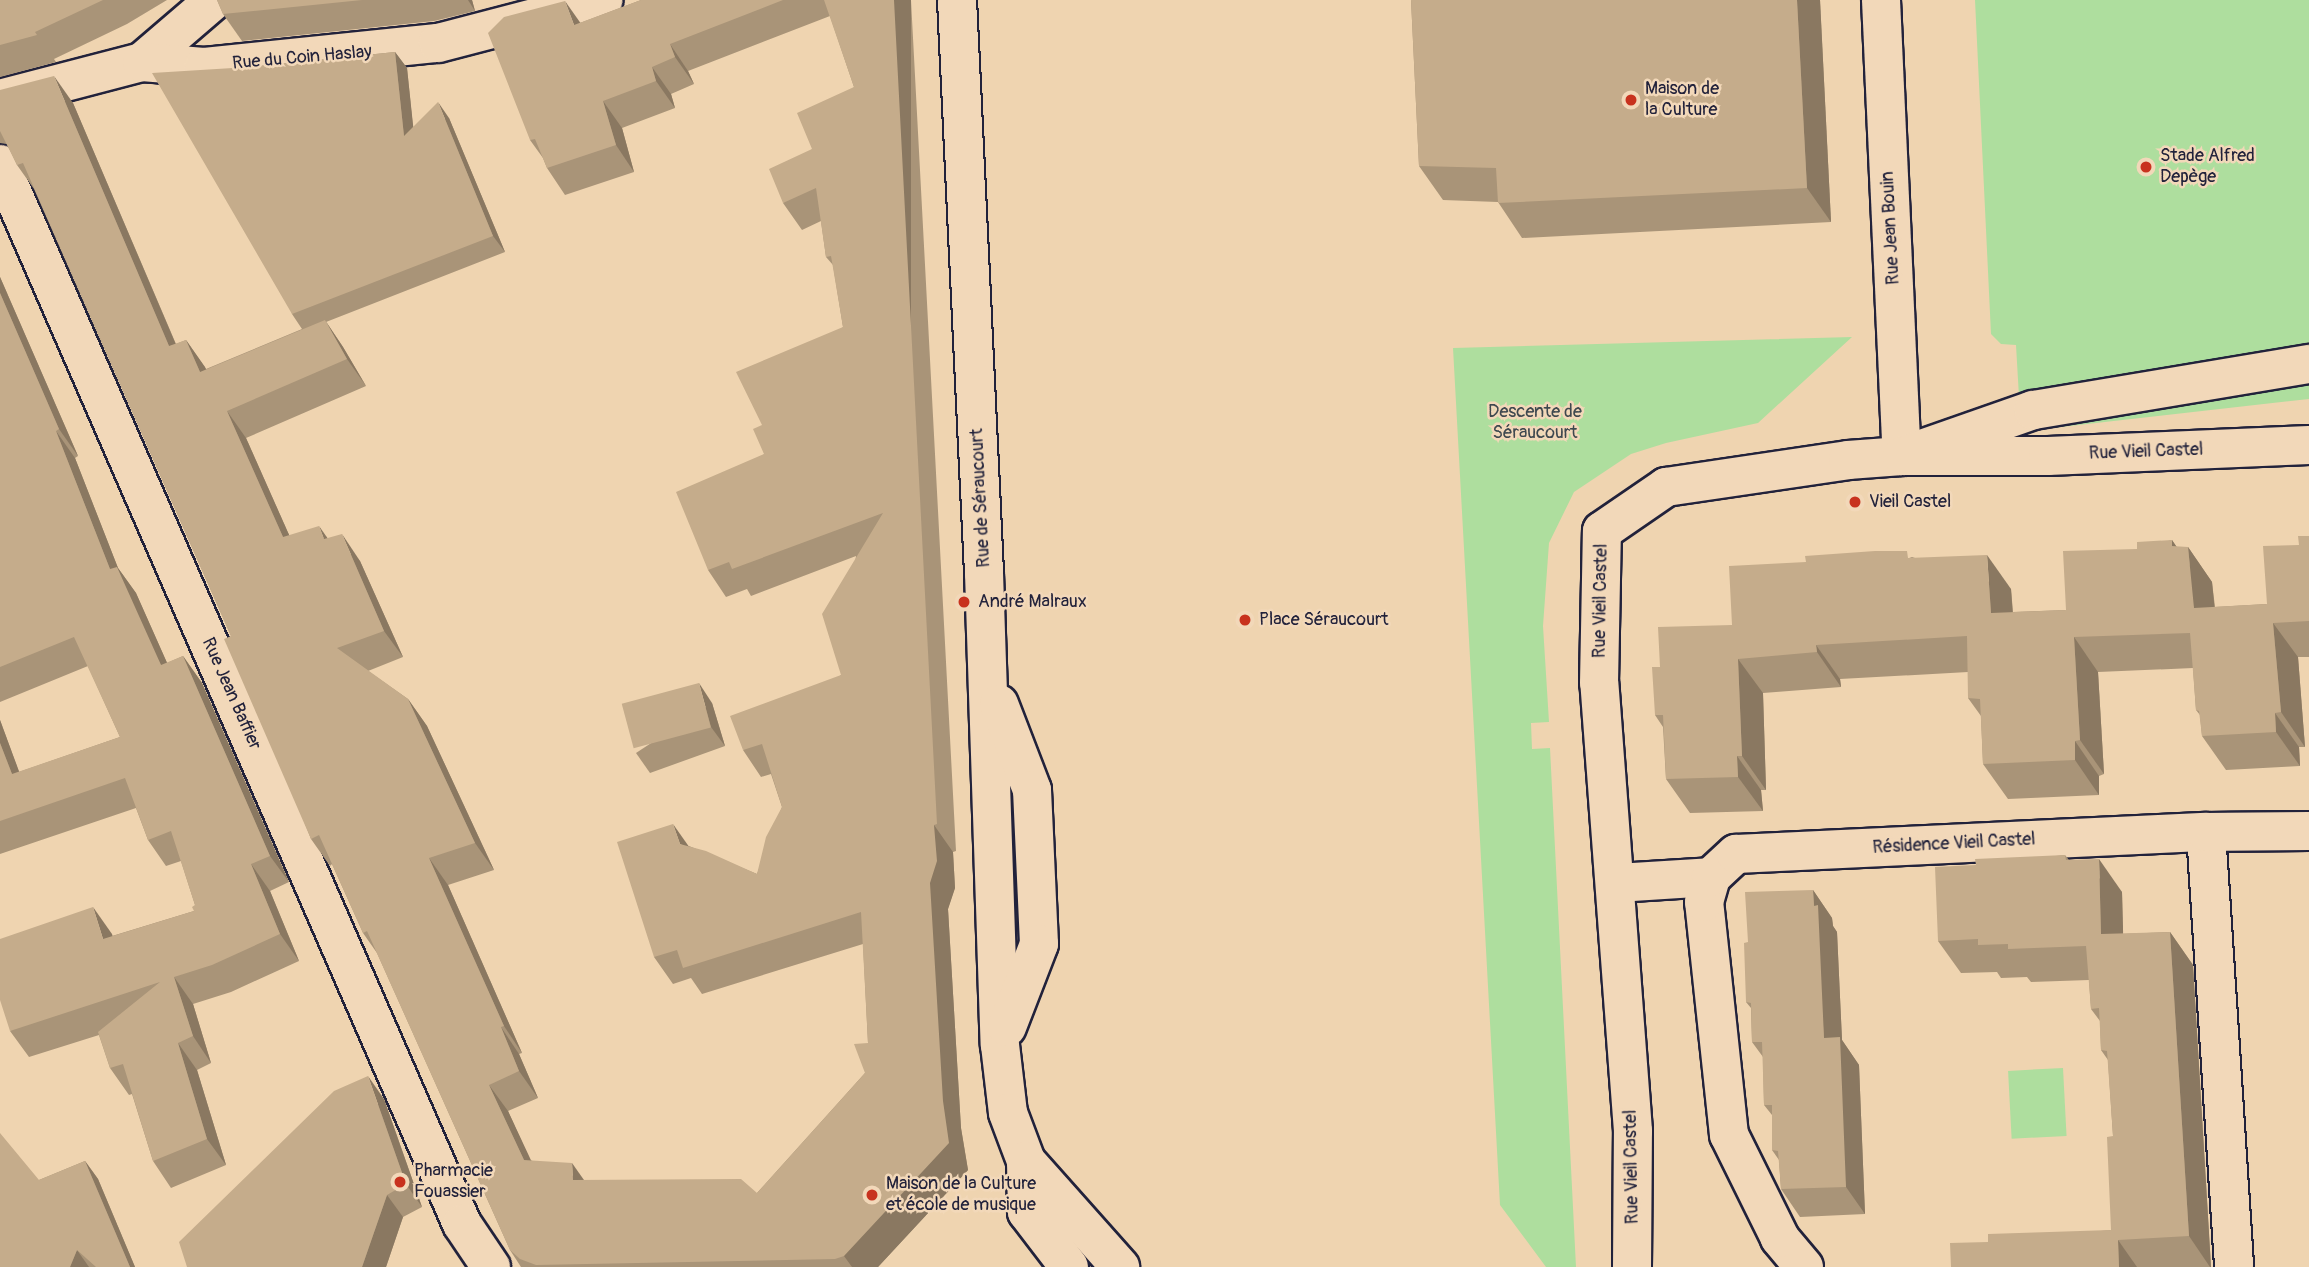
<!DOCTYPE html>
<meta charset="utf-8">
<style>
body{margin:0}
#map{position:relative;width:2309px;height:1267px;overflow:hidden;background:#efd4b0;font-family:Pangolin,sans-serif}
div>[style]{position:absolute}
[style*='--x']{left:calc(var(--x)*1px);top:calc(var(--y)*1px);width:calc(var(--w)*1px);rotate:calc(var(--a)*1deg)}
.green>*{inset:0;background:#aede9e;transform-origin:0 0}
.roads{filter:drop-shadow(2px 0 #22223b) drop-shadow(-2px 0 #22223b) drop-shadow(0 2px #22223b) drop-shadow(0 -2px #22223b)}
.minor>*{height:38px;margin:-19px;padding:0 19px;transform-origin:19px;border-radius:19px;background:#f2d8b9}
.major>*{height:38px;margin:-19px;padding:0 19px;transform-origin:19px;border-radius:19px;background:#f2d8b9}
.wall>*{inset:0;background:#a99478}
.shaded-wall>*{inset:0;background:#8a7861;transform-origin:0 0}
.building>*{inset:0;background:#c5ac8b;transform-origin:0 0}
.dots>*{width:19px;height:19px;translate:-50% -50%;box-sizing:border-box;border:4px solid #f2d8b9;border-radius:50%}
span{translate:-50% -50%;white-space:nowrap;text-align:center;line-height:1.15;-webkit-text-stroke:5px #f2d8b9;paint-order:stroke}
.street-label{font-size:18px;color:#22223b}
.poi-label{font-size:18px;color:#22223b}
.left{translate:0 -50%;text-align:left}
.park-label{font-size:18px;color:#3e484f}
</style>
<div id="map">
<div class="green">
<i style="clip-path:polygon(1975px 0,2309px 0,2309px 399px,2052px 428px,2019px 397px,2016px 345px,2001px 344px,1991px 334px)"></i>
<i style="clip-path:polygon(1852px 337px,1758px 423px,1666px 443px,1631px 454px,1574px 492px,1549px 543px,1543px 626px,1549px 722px,1531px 723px,1532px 749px,1550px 748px,1576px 1267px,1546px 1267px,1500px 1205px,1453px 348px)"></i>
<i style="left:2063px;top:1068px;width:68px;height:55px;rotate:87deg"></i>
</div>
<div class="roads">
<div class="minor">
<i style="--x:957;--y:0;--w:574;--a:87.3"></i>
<i style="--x:984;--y:573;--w:472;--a:88.1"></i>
<i style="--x:1000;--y:1045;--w:68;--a:83.3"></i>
<i style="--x:1008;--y:1113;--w:51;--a:69.4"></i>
<i style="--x:1026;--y:1161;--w:51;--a:88.9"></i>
<i style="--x:1027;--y:1212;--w:69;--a:52.6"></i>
<i style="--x:1881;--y:0;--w:456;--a:87.4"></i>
<i style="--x:1902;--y:456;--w:139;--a:-19.3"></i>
<i style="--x:2033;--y:410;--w:280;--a:-9.5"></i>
<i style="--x:142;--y:62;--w:95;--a:-40.7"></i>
<i style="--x:0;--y:99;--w:147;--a:-14.6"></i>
<i style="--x:142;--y:62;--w:62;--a:4.6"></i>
<i style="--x:204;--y:67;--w:235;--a:-5.9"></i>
<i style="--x:438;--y:43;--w:171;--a:-14.6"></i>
<i style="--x:999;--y:704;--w:92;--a:69"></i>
<i style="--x:1032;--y:790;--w:154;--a:87.4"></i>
<i style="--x:1039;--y:944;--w:89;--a:111.1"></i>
<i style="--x:2206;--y:832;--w:436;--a:86.3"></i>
<i style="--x:1616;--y:883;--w:95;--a:-3.6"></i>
<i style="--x:1026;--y:1161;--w:142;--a:48.4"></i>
<i style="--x:1632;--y:1267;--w:136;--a:-89.6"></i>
<i style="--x:1633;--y:1131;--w:449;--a:-94.3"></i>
<i style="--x:1599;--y:683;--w:152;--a:-88.9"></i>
<i style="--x:1602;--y:531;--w:78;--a:-34.5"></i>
<i style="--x:1666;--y:487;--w:184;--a:-8.4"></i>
<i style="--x:1848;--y:460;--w:54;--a:-4.2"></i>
<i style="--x:1902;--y:456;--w:146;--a:0"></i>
<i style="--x:2048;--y:456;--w:261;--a:-2.4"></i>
<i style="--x:1804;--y:1267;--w:38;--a:-130"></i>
<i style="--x:1780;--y:1238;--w:115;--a:-116.3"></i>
<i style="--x:1729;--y:1135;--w:234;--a:-96.1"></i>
<i style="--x:1704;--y:902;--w:26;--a:-74"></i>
<i style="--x:1711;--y:877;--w:34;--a:-43"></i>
<i style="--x:1736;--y:854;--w:471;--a:-2.7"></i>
<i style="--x:2206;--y:832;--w:103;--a:-0.6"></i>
</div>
<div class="major">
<i style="--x:0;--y:164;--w:1156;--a:66.45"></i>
<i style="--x:462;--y:1224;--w:52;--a:56"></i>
</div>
</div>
<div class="wall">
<i style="clip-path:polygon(0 0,167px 0,127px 24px,54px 59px,56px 62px,0 77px)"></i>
<i style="clip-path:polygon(217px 0,472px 0,475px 11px,434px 21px,242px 41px,223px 14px)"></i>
<i style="clip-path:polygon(641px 0,911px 0,956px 851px,953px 852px,955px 888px,948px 909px,961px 1128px,968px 1170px,878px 1267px,521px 1267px,510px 1250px,377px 953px,363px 933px,332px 864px,330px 866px,311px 839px,231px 636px,34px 189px,17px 165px,7px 144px,0 143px,0 90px,73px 103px,176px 344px,186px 340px,206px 369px,302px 329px,292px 314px,249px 67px,395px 52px,407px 68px,413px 127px,449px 118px,505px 252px,326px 322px,343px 347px,366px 386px,246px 438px,289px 535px,328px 538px,360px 561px,403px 657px,368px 671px,408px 699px,427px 726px,494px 870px,448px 885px,522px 1053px,519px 1054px,538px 1098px,508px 1111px,530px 1160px,584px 1180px,757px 1193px,865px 1073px,868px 1043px,863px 944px,702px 994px,691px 978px,673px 984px,654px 957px,689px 846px,757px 874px,782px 807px,771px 774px,761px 777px,743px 750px,841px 675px,856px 556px,751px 596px,747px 589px,726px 597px,708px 570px,764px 454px,762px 425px,843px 327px,833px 265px,826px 257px,821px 221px,802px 230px,783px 203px,812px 149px,854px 87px,830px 16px,688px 71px,694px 84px,671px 94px,675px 108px,622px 128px,634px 172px,565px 195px,547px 168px,543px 158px,530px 140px,580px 23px)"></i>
<i style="clip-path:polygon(1411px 0,1820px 0,1831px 222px,1522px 238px,1498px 202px,1443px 200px,1419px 166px)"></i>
<i style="clip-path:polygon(0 277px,78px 456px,75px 458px,118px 568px,136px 593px,167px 663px,183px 656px,202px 683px,289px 882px,270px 891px,299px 961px,231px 992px,193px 1004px,211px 1063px,197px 1070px,226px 1165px,171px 1188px,153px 1161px,132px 1094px,129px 1095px,110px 1068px,99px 1035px,29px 1057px,10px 1031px,112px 934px,112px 936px,194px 911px,195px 905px,181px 861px,166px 866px,148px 840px,136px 808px,0 854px,0 720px,19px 772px,120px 737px,88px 666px,0 702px)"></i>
<i style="clip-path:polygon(2309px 536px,2309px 657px,2298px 657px,2305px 747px,2299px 747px,2300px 766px,2226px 770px,2202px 736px,2200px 715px,2196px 710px,2193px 668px,2098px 672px,2104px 774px,2099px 776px,2099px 795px,2008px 799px,1983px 764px,1981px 716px,1968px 698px,1968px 672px,1840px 679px,1841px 687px,1763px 693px,1766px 790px,1761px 790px,1763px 811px,1690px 813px,1666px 779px,1663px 727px,1655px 715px,1660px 667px,1732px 625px,1912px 557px,2011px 589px,2013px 612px,2066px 610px,2137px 549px,2172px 540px,2176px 547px,2188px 547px,2212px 582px,2215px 607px,2267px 604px,2299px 545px)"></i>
<i style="clip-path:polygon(712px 703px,725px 746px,650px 773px,636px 753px)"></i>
<i style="clip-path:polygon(2065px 855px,2069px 860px,2122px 892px,2123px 934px,2170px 932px,2193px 965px,2211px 1267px,1951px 1267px,1988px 1242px,2111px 1230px,2113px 1136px,2108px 1060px,2101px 1050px,2100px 1021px,2091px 1009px,2089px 980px,2031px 982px,2027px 977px,2001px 978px,1997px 972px,1961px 973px,1938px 941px,1976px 865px)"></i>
<i style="clip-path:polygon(1813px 890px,1832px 918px,1833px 926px,1837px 932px,1842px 1040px,1859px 1065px,1865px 1214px,1800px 1217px,1781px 1189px,1779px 1160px,1772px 1150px,1772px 1115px,1764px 1105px,1763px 1057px,1752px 1042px,1751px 1008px,1746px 1002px,1748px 942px)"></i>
<i style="clip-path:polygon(384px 1099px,422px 1207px,403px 1217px,386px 1267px,187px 1267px)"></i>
<i style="clip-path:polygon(85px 1161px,98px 1179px,135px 1267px,0 1267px,39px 1180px)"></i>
</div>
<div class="shaded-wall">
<i style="clip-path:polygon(468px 0,472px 0,475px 11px)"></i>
<i style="left:894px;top:0;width:17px;height:825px"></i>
<i style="clip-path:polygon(1797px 0,1820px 0,1831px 222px,1807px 188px)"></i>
<i style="clip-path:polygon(565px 1px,584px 28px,574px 25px)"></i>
<i style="clip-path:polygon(670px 44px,688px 71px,694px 84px,675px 57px)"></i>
<i style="clip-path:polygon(395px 52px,407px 68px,416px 153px,404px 136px)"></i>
<i style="clip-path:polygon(652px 67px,671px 94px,675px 108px,656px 81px)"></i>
<i style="clip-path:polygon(54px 76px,73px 103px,188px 373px,169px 346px)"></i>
<i style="clip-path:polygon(603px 101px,622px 128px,634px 172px,616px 145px)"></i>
<i style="clip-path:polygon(438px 102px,449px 118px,505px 252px,493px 236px)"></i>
<i style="clip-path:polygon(0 277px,78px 456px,59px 429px,0 293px)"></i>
<i style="clip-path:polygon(325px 320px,343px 347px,366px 386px,347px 359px)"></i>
<i style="clip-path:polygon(186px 340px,205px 367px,219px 399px,200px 372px)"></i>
<i style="clip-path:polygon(227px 411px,246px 438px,302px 564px,283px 537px)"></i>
<i style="clip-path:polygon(56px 431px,75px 458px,118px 568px,136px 593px,180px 692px,161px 665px,110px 569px)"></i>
<i style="clip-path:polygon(319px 526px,338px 553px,324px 539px)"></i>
<i style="clip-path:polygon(342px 534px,360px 561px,403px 657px,384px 631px)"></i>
<i style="clip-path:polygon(2172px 540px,2190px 566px,2188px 547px,2212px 582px,2218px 643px,2194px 608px,2172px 546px)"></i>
<i style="clip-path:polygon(1987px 555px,2011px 589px,2015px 647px,1991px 613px)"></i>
<i style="clip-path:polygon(2273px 623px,2298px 657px,2305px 747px,2281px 712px)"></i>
<i style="clip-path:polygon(2074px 637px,2098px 672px,2104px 774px,2080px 740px)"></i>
<i style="clip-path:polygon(1816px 645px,1840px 679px,1841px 687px,1817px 652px)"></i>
<i style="clip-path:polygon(183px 656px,202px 683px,289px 882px,270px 856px)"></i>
<i style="clip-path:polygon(1738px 659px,1763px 693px,1766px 790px,1742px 756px)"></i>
<i style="clip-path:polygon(699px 683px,712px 703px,725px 746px,711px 727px)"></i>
<i style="clip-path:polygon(408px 699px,427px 726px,494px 870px,475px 843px)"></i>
<i style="clip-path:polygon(2275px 713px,2299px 747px,2300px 766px,2276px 732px)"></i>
<i style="clip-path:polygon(0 720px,30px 801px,12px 774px,0 743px)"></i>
<i style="clip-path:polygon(2075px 741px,2099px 776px,2099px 795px,2075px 760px)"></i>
<i style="clip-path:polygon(1737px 756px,1761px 790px,1763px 811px,1738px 777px)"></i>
<i style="clip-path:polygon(673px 824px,692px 851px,680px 844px)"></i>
<i style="clip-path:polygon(934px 825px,953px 852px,955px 888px,948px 909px,961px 1128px,968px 1170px,878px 1267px,852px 1267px,844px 1256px,930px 883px)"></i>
<i style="clip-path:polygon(429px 858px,448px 885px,522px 1053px,504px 1026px)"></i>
<i style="clip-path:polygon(2099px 859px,2122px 892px,2124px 967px,2101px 934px)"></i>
<i style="clip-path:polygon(251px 864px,270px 891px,299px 961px,280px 934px)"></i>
<i style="clip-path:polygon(1813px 890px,1832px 918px,1833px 926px,1837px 932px,1842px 1040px,1859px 1065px,1865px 1214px,1846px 1187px,1824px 1038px)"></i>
<i style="clip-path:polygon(93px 907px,112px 934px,121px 966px,103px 939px)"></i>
<i style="clip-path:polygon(2170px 932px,2193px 965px,2211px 1267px,2210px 1267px,2189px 1236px)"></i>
<i style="clip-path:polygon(174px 977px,193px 1004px,211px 1063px,193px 1036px)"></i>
<i style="clip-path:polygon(501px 1027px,519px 1054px,538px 1098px,519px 1071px)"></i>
<i style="clip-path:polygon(178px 1043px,197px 1070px,226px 1165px,207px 1139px)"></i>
<i style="clip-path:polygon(368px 1076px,384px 1099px,422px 1207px,406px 1184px)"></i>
<i style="clip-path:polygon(489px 1085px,508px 1111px,543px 1186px,524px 1160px)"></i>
<i style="clip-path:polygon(85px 1161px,98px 1179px,135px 1267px,130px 1267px)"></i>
<i style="clip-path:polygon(572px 1163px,591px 1190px,573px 1180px)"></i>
<i style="clip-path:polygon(387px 1195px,403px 1217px,386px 1267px,362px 1267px)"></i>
<i style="clip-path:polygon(2118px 1240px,2137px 1267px,2119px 1267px)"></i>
<i style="clip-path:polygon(77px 1250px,89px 1267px,70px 1267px)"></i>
</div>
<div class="building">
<i style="clip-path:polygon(0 0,103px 0,35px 32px,37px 35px,0 45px)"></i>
<i style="clip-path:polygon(217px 0,362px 0,223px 14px)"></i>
<i style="clip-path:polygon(641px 0,783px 0,670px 44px,675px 57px,652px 67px,656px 81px,603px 101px,616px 145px,547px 168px,535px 139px,530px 140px,488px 33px,504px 17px,565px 1px,574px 25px)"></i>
<i style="clip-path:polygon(824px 0,894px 0,937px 824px,934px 825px,937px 861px,930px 883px,943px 1101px,949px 1143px,844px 1256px,835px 1259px,536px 1265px,520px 1259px,510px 1250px,367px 931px,363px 933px,319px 835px,311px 839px,224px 639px,231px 636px,23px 163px,17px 165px,0 131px,0 90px,54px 76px,169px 346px,186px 340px,200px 372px,325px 320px,347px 359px,227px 411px,283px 537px,319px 526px,324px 539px,342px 534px,384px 631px,337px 648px,408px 699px,475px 843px,429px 858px,504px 1026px,501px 1027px,519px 1071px,489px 1085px,524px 1160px,572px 1163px,573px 1180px,741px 1179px,757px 1193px,865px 1073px,854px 1044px,868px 1043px,861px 912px,683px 968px,677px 950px,654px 957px,617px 842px,673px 824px,680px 844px,706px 851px,757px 874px,766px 837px,782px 807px,762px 744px,743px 750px,730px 716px,841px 675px,822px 614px,883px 513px,732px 569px,729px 562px,708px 570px,676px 492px,764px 454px,753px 429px,762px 425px,736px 372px,843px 327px,831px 256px,826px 257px,816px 188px,783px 203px,769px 169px,812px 149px,797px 113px,854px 87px)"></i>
<i style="clip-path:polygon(1411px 0,1797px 0,1807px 188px,1498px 203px,1496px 168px,1419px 166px)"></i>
<i style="clip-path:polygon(395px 52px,404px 136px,438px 102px,493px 236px,292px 314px,152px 73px,249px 67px)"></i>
<i style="clip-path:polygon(0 293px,59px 429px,56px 431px,110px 569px,117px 567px,161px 665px,183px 656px,270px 856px,251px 864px,280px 934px,212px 965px,174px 977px,193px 1036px,178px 1043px,207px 1139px,153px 1161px,123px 1064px,110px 1068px,98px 1032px,160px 982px,10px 1031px,0 1000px,0 939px,93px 907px,103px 939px,194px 911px,192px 907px,195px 905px,171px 831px,148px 840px,125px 778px,0 821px,0 743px,12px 774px,120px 737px,74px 637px,0 667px)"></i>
<i style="clip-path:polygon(2298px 536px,2309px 536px,2309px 621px,2273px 623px,2281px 712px,2275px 713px,2276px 732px,2202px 736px,2199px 711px,2196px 710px,2190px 633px,2074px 637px,2080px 740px,2075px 741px,2075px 760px,1983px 764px,1980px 699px,1968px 698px,1967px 636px,1816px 645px,1817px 652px,1738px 659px,1742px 756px,1737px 756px,1738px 777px,1666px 779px,1663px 715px,1655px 715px,1652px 667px,1660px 667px,1658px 627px,1732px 625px,1729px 566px,1806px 562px,1805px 556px,1875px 551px,1907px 551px,1908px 558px,1987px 555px,1991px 613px,2066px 610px,2063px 551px,2137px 549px,2137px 542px,2172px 540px,2172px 546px,2188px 547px,2194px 608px,2267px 604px,2263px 546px,2299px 545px)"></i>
<i style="left:699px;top:683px;width:46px;height:80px;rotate:75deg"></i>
<i style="clip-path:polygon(2065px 855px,2066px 860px,2099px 859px,2101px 934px,2170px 932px,2189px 1236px,2118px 1240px,2119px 1267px,1951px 1267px,1950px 1243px,1988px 1242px,1988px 1234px,2111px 1230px,2107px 1137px,2113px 1136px,2107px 1051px,2101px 1050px,2099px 1008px,2091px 1009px,2086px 946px,2008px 949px,2008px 944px,1978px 945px,1978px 939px,1938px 941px,1935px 867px,1976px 865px,1975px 859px)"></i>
<i style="clip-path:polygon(1813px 890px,1814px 906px,1818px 905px,1824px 1038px,1840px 1037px,1846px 1187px,1781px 1189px,1778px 1151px,1772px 1150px,1772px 1105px,1764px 1105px,1762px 1042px,1752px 1042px,1751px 1003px,1746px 1002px,1744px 943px,1748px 942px,1745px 892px)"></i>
<i style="clip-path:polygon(368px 1076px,406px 1184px,387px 1195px,362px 1267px,187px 1267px,179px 1242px,334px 1091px)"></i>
<i style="clip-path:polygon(0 1133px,39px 1180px,85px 1161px,130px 1267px,96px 1267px,77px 1250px,70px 1267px,0 1267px)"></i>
</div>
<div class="dots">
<i style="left:1631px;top:100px;background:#c8321e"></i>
<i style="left:2146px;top:167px;background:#c8321e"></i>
<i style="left:1855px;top:502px;background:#c8321e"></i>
<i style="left:964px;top:602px;background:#c8321e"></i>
<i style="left:1245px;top:620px;background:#c8321e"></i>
<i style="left:400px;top:1182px;background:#c8321e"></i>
<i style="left:872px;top:1195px;background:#c8321e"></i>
</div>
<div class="street-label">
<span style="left:302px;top:58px;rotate:-5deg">Rue du Coin Haslay</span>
<span style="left:1891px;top:228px;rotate:-93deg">Rue Jean Bouin</span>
<span style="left:2146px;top:452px;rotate:-2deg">Rue Vieil Castel</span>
<span style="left:981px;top:498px;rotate:-93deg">Rue de Séraucourt</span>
<span style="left:1601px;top:601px;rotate:-89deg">Rue Vieil Castel</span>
<span style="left:231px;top:694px;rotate:66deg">Rue Jean Baffier</span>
<span style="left:1954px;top:844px;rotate:-3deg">Résidence Vieil Castel</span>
<span style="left:1632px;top:1167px;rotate:-91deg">Rue Vieil Castel</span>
</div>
<div class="poi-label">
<span class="left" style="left:1645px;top:100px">Maison de<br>la Culture</span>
<span class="left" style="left:2160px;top:167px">Stade Alfred<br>Depège</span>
<span class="left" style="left:1869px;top:502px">Vieil Castel</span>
<span class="left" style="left:978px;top:602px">André Malraux</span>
<span class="left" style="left:1259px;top:620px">Place Séraucourt</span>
<span class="left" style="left:414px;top:1182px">Pharmacie<br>Fouassier</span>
<span class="left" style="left:886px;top:1195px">Maison de la Culture<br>et école de musique</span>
</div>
<div class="park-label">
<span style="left:1535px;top:423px">Descente de<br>Séraucourt</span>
</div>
</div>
